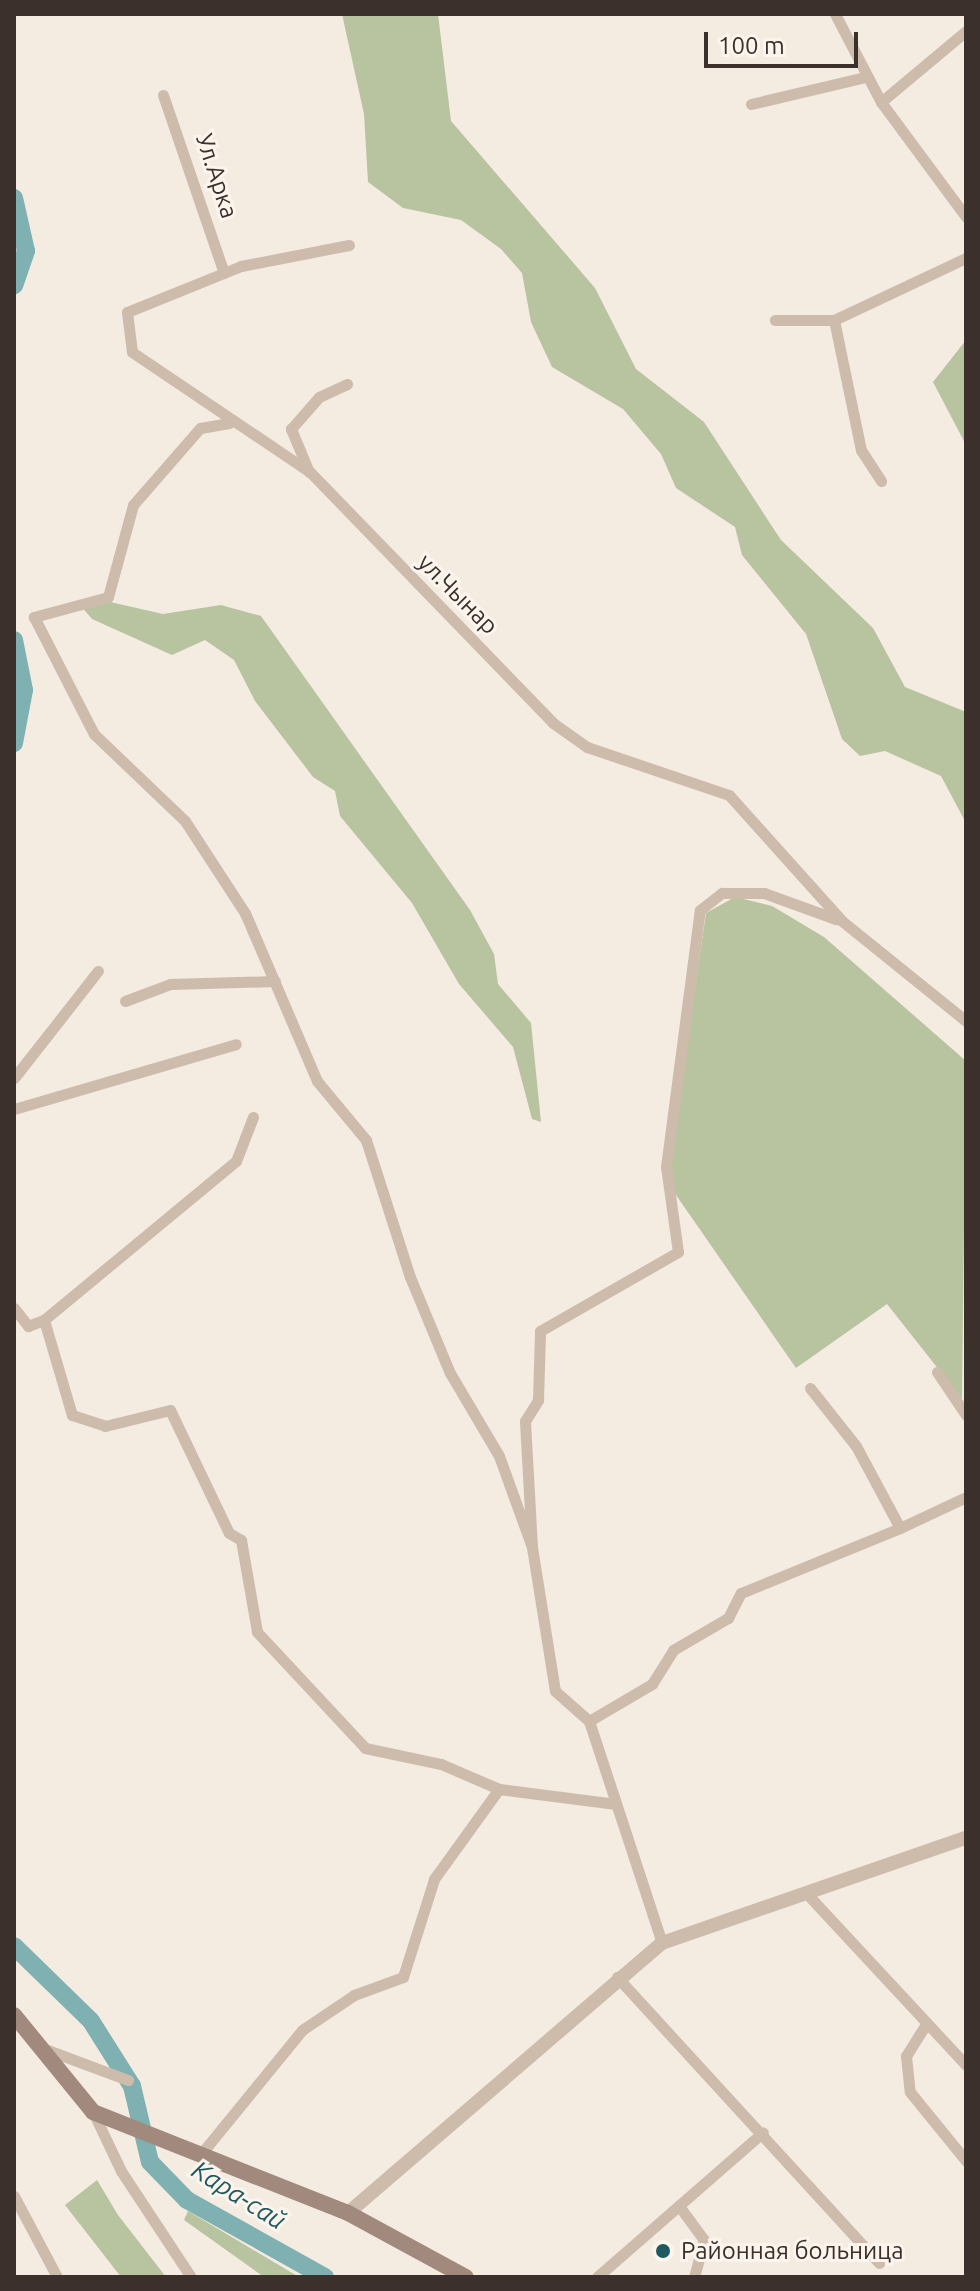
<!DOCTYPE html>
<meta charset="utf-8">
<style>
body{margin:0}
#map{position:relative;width:980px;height:2291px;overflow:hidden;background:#f4ebe1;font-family:Ubuntu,sans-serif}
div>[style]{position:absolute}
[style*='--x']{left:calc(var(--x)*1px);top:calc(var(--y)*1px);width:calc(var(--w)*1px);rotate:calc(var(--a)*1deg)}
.green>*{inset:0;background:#b8c4a0}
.river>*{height:18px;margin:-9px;padding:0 9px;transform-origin:9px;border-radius:9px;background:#7fb0b2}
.minor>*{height:11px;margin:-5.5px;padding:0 5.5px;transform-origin:5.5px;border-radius:5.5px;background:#cdbbac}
.tertiary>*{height:14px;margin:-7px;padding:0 7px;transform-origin:7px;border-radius:7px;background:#cdbbac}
.secondary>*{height:16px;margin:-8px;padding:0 8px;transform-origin:8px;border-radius:8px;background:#a18a7d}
.dots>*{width:22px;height:22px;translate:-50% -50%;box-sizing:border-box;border:4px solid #fbf5ee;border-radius:50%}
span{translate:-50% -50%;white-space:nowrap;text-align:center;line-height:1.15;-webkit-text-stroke:6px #fbf5ee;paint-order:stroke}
.street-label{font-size:24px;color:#3b302b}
.poi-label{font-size:24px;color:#3b302b}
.left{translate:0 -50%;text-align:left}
.water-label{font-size:26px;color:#1f5a5e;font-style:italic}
.frame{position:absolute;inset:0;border:16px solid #3b302b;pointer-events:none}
.scale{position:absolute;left:704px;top:32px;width:154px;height:36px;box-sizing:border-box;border:4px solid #3b302b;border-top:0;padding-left:10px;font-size:24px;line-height:28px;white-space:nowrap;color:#3b302b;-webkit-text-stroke:6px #fbf5ee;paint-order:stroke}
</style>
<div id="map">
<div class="green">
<i style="clip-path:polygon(342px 14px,438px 14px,451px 121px,595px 288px,636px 369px,704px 422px,781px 540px,873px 628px,905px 687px,966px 712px,966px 823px,941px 776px,885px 751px,860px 756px,842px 739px,806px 634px,742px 555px,735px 527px,676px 488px,661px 454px,623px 409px,552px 367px,531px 322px,522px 273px,501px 249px,461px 220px,403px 208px,368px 182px,364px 114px)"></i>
<i style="clip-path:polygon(966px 340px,966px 445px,933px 382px)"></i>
<i style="clip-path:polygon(97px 599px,163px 614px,221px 605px,261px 616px,470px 910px,494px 954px,498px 984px,531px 1023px,541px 1122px,532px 1119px,513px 1047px,459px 984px,412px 903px,340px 816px,335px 791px,313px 777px,255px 701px,234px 660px,205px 640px,172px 655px,92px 619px,80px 605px)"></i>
<i style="clip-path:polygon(735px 897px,772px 906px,824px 937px,966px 1061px,962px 1399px,887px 1304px,796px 1368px,667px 1182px,706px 913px)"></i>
<i style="clip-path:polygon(97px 2180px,118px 2215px,166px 2277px,121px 2277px,65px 2205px)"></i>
<i style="clip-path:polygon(188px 2211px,299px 2277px,264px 2277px,184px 2220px)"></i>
</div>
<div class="river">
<i style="--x:14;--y:198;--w:54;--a:77.2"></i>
<i style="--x:26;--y:251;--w:36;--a:109"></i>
<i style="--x:14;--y:640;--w:51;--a:78.7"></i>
<i style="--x:24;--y:690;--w:54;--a:100.7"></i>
<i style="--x:14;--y:1946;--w:107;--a:44.2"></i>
<i style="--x:91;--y:2021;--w:77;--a:57.8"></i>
<i style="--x:132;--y:2086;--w:78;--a:76.7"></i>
<i style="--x:150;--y:2162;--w:53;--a:45.8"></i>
<i style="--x:187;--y:2200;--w:158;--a:29.2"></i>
</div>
<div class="minor">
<i style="--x:835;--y:14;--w:99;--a:62.4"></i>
<i style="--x:881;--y:102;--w:111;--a:-39.9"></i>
<i style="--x:163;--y:95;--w:188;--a:71.1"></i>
<i style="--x:881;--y:102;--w:143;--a:53.5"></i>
<i style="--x:751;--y:104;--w:117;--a:-13.3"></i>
<i style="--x:349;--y:245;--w:110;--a:169"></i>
<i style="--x:241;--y:266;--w:123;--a:158"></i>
<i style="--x:127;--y:312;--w:40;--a:82.9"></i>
<i style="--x:132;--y:352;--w:215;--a:34"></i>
<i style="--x:310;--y:472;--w:349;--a:45.9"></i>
<i style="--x:553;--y:723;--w:42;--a:35.2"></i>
<i style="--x:587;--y:747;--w:150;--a:18.7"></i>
<i style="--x:729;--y:795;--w:169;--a:48.1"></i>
<i style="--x:842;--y:921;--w:159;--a:38.9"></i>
<i style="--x:775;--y:320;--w:59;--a:0"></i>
<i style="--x:834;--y:320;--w:146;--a:-25.2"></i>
<i style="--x:834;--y:320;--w:133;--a:78.3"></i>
<i style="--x:861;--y:450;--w:37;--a:57"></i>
<i style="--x:229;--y:423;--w:29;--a:170"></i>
<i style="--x:200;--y:428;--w:102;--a:131"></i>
<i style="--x:133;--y:505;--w:95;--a:105.2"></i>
<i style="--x:108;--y:597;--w:77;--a:164.9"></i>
<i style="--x:34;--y:617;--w:131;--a:62.9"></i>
<i style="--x:94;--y:734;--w:126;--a:43.7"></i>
<i style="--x:185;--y:821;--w:110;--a:56.9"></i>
<i style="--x:245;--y:913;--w:183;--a:66.8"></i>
<i style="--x:317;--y:1081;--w:77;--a:50.3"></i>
<i style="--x:366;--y:1140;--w:144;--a:72.2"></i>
<i style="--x:410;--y:1277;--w:104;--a:67.4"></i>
<i style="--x:450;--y:1373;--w:96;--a:59.4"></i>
<i style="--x:499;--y:1456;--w:97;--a:70.1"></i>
<i style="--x:309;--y:472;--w:47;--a:-112.7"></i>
<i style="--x:291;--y:429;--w:43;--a:-48.8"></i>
<i style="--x:319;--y:397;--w:31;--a:-25"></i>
<i style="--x:125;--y:1001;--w:48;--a:-20.7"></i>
<i style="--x:170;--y:984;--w:105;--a:-1.6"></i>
<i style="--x:14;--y:1078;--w:136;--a:-51.9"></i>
<i style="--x:14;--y:1109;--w:231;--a:-16.3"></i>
<i style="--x:253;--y:1117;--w:47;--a:111.1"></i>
<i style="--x:236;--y:1161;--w:249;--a:140.4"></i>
<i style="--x:44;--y:1320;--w:99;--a:73.6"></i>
<i style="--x:72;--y:1415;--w:35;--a:18"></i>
<i style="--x:105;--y:1426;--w:67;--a:-13.8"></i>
<i style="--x:170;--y:1410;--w:136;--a:64.4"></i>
<i style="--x:229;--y:1533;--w:14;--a:30"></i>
<i style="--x:241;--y:1540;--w:93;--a:80.1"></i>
<i style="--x:257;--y:1632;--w:158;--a:47"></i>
<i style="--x:365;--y:1748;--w:78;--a:11.9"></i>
<i style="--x:441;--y:1764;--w:63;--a:23.3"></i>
<i style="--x:499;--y:1789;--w:118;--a:7.3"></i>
<i style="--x:14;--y:1308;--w:23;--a:52"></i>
<i style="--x:28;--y:1326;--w:17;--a:-21"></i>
<i style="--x:937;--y:1372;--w:52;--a:56"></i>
<i style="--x:810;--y:1388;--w:74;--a:51.6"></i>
<i style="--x:856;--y:1446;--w:93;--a:61.8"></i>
<i style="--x:900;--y:1528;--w:73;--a:-25.2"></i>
<i style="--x:589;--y:1721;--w:73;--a:-30.4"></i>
<i style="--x:652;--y:1684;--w:40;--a:-58"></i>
<i style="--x:673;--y:1650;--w:64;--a:-30.2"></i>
<i style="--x:728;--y:1618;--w:28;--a:-63"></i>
<i style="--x:741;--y:1593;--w:172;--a:-22.2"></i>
<i style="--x:808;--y:1895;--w:232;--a:47.1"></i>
<i style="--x:662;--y:1943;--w:234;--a:-108.2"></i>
<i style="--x:589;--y:1721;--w:45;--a:-138.6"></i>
<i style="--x:555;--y:1691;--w:146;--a:-99.1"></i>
<i style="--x:532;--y:1547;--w:126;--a:-93.2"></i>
<i style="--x:525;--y:1421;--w:25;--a:-58"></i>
<i style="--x:538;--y:1400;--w:69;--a:-88.3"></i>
<i style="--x:540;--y:1331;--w:159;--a:-29.8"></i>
<i style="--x:678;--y:1252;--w:86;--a:-98"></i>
<i style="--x:666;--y:1167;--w:259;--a:-82.5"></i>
<i style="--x:700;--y:910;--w:28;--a:-38"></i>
<i style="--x:722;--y:893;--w:42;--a:0"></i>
<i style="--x:764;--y:893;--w:77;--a:19.9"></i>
<i style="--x:617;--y:1977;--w:388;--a:47.5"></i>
<i style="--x:926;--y:2024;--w:38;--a:122"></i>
<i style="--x:906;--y:2056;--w:36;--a:84"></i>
<i style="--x:910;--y:2092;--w:89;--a:50.9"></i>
<i style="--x:42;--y:2048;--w:92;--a:20.4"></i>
<i style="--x:93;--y:2112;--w:65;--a:64.6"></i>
<i style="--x:121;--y:2171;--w:127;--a:56.6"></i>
<i style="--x:201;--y:2154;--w:160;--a:-50.8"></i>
<i style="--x:302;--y:2030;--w:63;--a:-33.9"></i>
<i style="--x:354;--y:1995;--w:52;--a:-20.2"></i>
<i style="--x:403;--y:1977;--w:103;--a:-72.4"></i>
<i style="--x:434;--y:1879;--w:111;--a:-54.2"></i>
<i style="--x:14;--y:2196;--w:92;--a:62"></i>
<i style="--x:679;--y:2206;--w:42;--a:53.7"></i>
<i style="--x:704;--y:2240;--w:38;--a:105"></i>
<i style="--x:597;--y:2277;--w:220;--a:-41.1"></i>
</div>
<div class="tertiary">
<i style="--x:348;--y:2213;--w:414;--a:-40.7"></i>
<i style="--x:662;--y:1943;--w:322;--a:-19.1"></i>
</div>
<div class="secondary">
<i style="--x:14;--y:2015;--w:125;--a:50.8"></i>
<i style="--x:93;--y:2112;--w:274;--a:21.6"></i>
<i style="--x:348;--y:2213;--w:134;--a:28.5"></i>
</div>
<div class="dots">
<i style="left:663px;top:2251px;background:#1f5a5e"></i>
</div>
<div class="street-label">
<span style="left:217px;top:176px;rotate:72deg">Ул.Арка</span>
<span style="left:458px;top:594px;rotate:45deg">ул.Чынар</span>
</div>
<div class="poi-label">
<span class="left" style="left:681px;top:2251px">Районная больница</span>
</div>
<div class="water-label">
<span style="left:239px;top:2195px;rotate:32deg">Кара-сай</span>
</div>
<div class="frame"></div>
<div class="scale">100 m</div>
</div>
